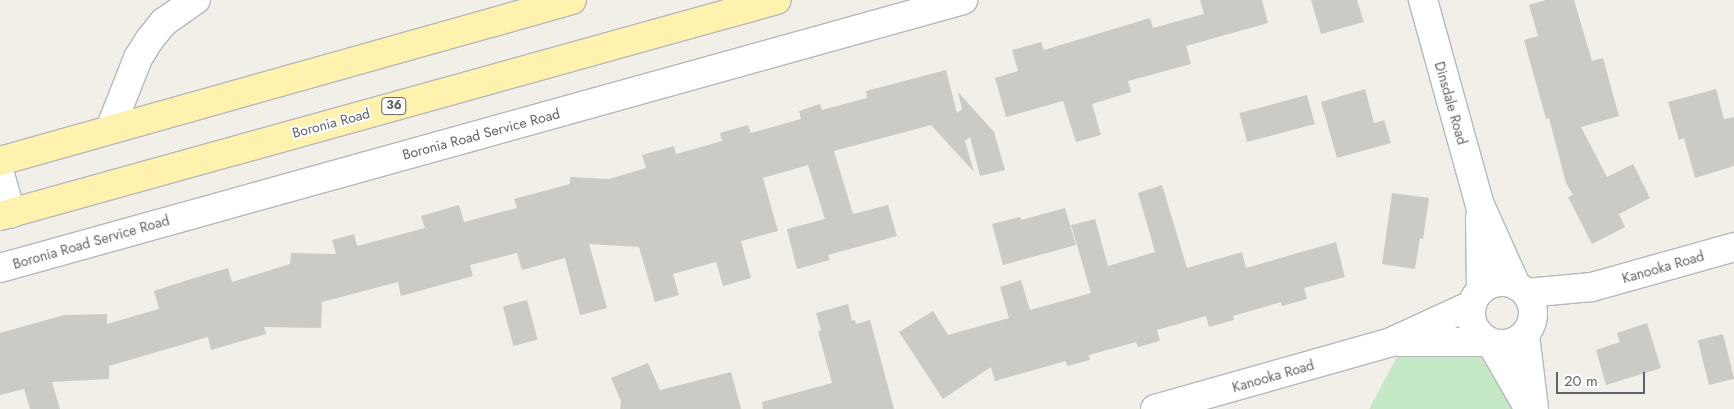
<!DOCTYPE html>
<style>
body{margin:0}
#map{position:relative;width:1734px;height:409px;overflow:hidden;background:#f1efe8;font-family:Jost,sans-serif}
div>[style]{position:absolute}
[style*='--x']{left:calc(var(--x)*1px);top:calc(var(--y)*1px);width:calc(var(--w)*1px);rotate:calc(var(--a)*1deg)}
.green>*{inset:0;background:#c5e8c5}
.building>*{inset:0;background:#cccac5;transform-origin:0 0}
.roads{filter:drop-shadow(1px 0 #b5b8bc) drop-shadow(-1px 0 #b5b8bc) drop-shadow(0 1px #b5b8bc) drop-shadow(0 -1px #b5b8bc)}
.minor>*{height:28px;margin:-14px;padding:0 14px;transform-origin:14px;border-radius:14px;background:#fff}
.minor>.ring{margin:-14px;padding:0;box-sizing:content-box;background:none;border:28px solid #fff;border-radius:50%}
.major>*{height:28px;margin:-14px;padding:0 14px;transform-origin:14px;border-radius:14px;background:#fff2af}
span{translate:-50% -50%;white-space:nowrap;text-align:center;line-height:1.15;-webkit-text-stroke:4px #fff;paint-order:stroke}
.shield-label span{padding:1px 4px;background:#fff;border:1px solid;border-radius:4px;-webkit-text-stroke-width:0}
.shield-label{font-size:12px;color:#5f6368;font-weight:700}
.street-label{font-size:14px;color:#5f6368}
.scale{position:absolute;left:1556px;top:372px;width:89px;height:22px;box-sizing:border-box;border:2px solid #5f6368;border-top:0;padding-left:6px;font-size:15px;line-height:18px;white-space:nowrap;color:#5f6368;-webkit-text-stroke:4px #fff;paint-order:stroke}
</style>
<div id="map">
<div class="green">
<i style="clip-path:polygon(1405px 342px,1487px 342px,1529px 409px,1369px 409px)"></i>
</div>
<div class="building">
<i style="clip-path:polygon(1200px 0,1262px 0,1268px 23px,1186px 46px,1191px 64px,1128px 81px,1131px 92px,1092px 104px,1101px 135px,1076px 142px,1063px 101px,1006px 117px,995px 78px,1018px 71px,1012px 50px,1041px 42px,1044px 50px,1150px 18px,1153px 28px,1204px 14px)"></i>
<i style="clip-path:polygon(1311px 0,1357px 0,1364px 22px,1321px 34px)"></i>
<i style="clip-path:polygon(1546px 0,1574px 0,1592px 61px,1603px 58px,1619px 116px,1581px 127px,1607px 177px,1633px 164px,1650px 198px,1619px 214px,1625px 227px,1592px 244px,1568px 197px,1573px 195px,1566px 183px,1549px 118px,1546px 119px,1524px 40px,1538px 36px,1529px 5px)"></i>
<i style="clip-path:polygon(946px 70px,957px 113px,962px 109px,958px 92px,994px 132px,1005px 170px,980px 176px,970px 137px,965px 141px,974px 172px,931px 125px,834px 151px,853px 214px,888px 205px,897px 236px,828px 255px,830px 260px,797px 269px,787px 229px,825px 219px,808px 165px,763px 178px,778px 231px,741px 241px,751px 278px,723px 286px,716px 262px,673px 274px,679px 295px,655px 302px,639px 247px,589px 244px,607px 308px,580px 315px,565px 258px,522px 270px,517px 253px,470px 265px,473px 276px,401px 296px,398px 282px,322px 302px,321px 328px,264px 327px,266px 334px,211px 350px,208px 337px,109px 366px,109px 379px,52px 382px,60px 409px,30px 409px,24px 389px,0 395px,0 333px,64px 315px,107px 314px,107px 324px,159px 309px,154px 291px,191px 279px,228px 268px,232px 282px,290px 264px,291px 253px,336px 254px,332px 240px,354px 234px,357px 246px,425px 228px,421px 216px,459px 205px,464px 222px,517px 208px,514px 199px,570px 184px,570px 177px,609px 179px,646px 168px,642px 155px,674px 146px,676px 154px,722px 141px,720px 133px,748px 125px,751px 133px,801px 119px,799px 111px,820px 104px,822px 110px,867px 98px,866px 91px)"></i>
<i style="clip-path:polygon(1365px 89px,1374px 123px,1384px 120px,1391px 143px,1337px 158px,1321px 102px)"></i>
<i style="clip-path:polygon(1716px 89px,1724px 119px,1734px 117px,1734px 166px,1695px 178px,1684px 138px,1679px 140px,1668px 102px)"></i>
<i style="left:1307px;top:95px;width:30px;height:70px;rotate:75deg"></i>
<i style="clip-path:polygon(1162px 185px,1187px 268px,1242px 252px,1246px 268px,1336px 242px,1345px 277px,1304px 288px,1307px 299px,1282px 306px,1281px 302px,1233px 316px,1234px 320px,1209px 327px,1206px 316px,1157px 330px,1160px 341px,1138px 347px,1136px 342px,1089px 355px,1090px 360px,1067px 366px,1066px 361px,995px 381px,991px 367px,943px 399px,899px 332px,933px 311px,948px 335px,1009px 318px,1000px 287px,1021px 280px,1030px 310px,1091px 293px,1071px 225px,1095px 219px,1108px 266px,1155px 252px,1138px 193px)"></i>
<i style="clip-path:polygon(1392px 193px,1429px 198px,1423px 239px,1420px 238px,1415px 269px,1382px 264px)"></i>
<i style="clip-path:polygon(1065px 208px,1076px 245px,1003px 265px,992px 224px,1020px 217px,1021px 220px)"></i>
<i style="left:527px;top:300px;width:41px;height:25px;rotate:75deg"></i>
<i style="clip-path:polygon(848px 304px,852px 321px,855px 320px,856px 324px,870px 320px,894px 409px,763px 409px,762px 402px,832px 383px,818px 331px,821px 330px,816px 313px)"></i>
<i style="clip-path:polygon(1647px 323px,1661px 368px,1606px 385px,1596px 350px,1620px 342px,1617px 333px)"></i>
<i style="left:1723px;top:334px;width:46px;height:26px;rotate:76deg"></i>
<i style="clip-path:polygon(648px 363px,660px 390px,731px 372px,741px 409px,620px 409px,621px 401px,611px 378px)"></i>
</div>
<div class="roads">
<div class="minor">
<i style="--x:1423;--y:0;--w:213;--a:74.5"></i>
<i style="--x:1480;--y:205;--w:88;--a:65.8"></i>
<i style="--x:110;--y:129;--w:76;--a:-68.5"></i>
<i style="--x:138;--y:58;--w:22;--a:-58"></i>
<i style="--x:150;--y:39;--w:22;--a:-51"></i>
<i style="--x:164;--y:22;--w:39;--a:-35"></i>
<i style="--x:0;--y:174;--w:41;--a:74.2"></i>
<i style="--x:1480;--y:217;--w:72;--a:89.2"></i>
<i style="--x:0;--y:268;--w:1000;--a:-15.55"></i>
<i class="ring" style="left:1471px;top:282px;width:34px;height:34px"></i>
<i style="--x:1526;--y:293;--w:66;--a:-5.2"></i>
<i style="--x:1592;--y:287;--w:148;--a:-15.7"></i>
<i style="--x:1525;--y:335;--w:74;--a:83"></i>
<i style="--x:1400;--y:342;--w:87;--a:0"></i>
<i style="--x:1491;--y:343;--w:76;--a:60.1"></i>
<i style="--x:1155;--y:409;--w:245;--a:-15.8"></i>
<i style="--x:1391;--y:342;--w:88;--a:-24.8"></i>
</div>
<div class="major">
<i style="--x:0;--y:161;--w:594;--a:-15.72"></i>
<i style="--x:0;--y:216;--w:806;--a:-15.54"></i>
</div>
</div>
<div class="shield-label">
<span style="left:394px;top:106px">36</span>
</div>
<div class="street-label">
<span style="left:1451px;top:103px;rotate:74deg">Dinsdale Road</span>
<span style="left:331px;top:123px;rotate:-15deg">Boronia Road</span>
<span style="left:481px;top:134px;rotate:-15deg">Boronia Road Service Road</span>
<span style="left:91px;top:242px;rotate:-16deg">Boronia Road Service Road</span>
<span style="left:1663px;top:267px;rotate:-16deg">Kanooka Road</span>
<span style="left:1273px;top:376px;rotate:-16deg">Kanooka Road</span>
</div>
<div class="scale">20 m</div>
</div>
